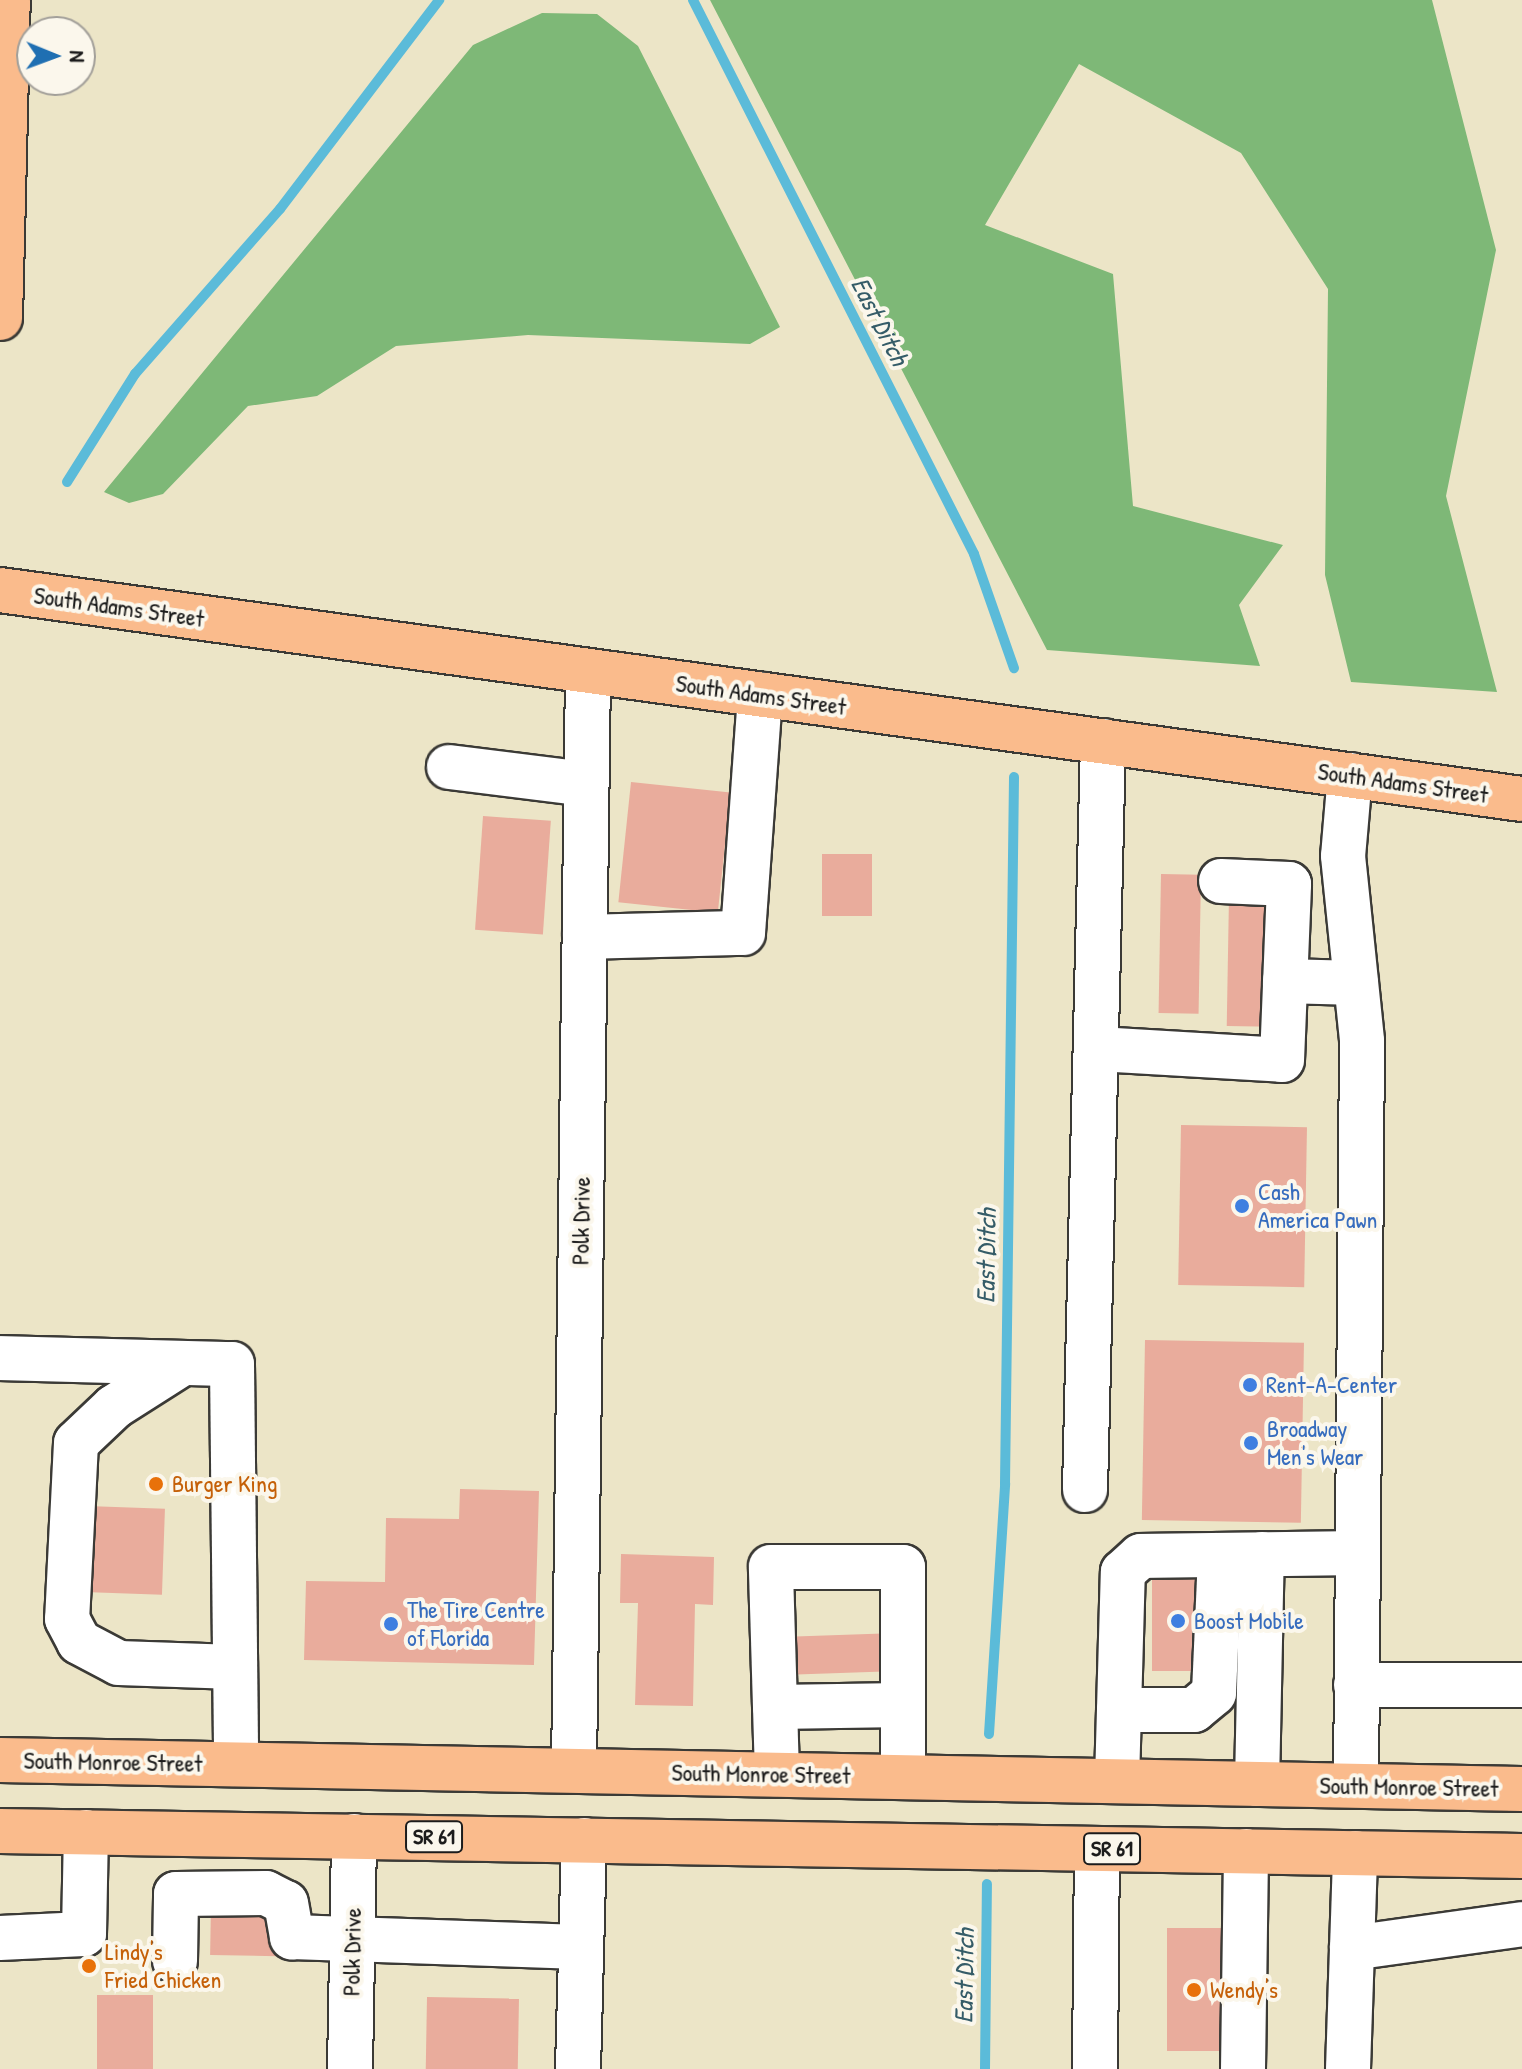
<!DOCTYPE html>
<style>
body{margin:0}
#map{position:relative;width:1522px;height:2069px;overflow:hidden;background:#ece5c7;font-family:"Patrick Hand",sans-serif}
div>[style]{position:absolute}
[style*='--x']{left:calc(var(--x)*1px);top:calc(var(--y)*1px);width:calc(var(--w)*1px);rotate:calc(var(--a)*1deg)}
.forest>*{inset:0;background:#7eb877}
.stream>*{height:10px;margin:-5px;padding:0 5px;transform-origin:5px;border-radius:5px;background:#5bbbd9}
.building>*{inset:0;background:#e9ac9c;transform-origin:0 0}
.roads{filter:drop-shadow(2px 0 #3b3a36) drop-shadow(-2px 0 #3b3a36) drop-shadow(0 2px #3b3a36) drop-shadow(0 -2px #3b3a36)}
.minor>*{height:44px;margin:-22px;padding:0 22px;transform-origin:22px;border-radius:22px;background:#fff}
.major>*{height:44px;margin:-22px;padding:0 22px;transform-origin:22px;border-radius:22px;background:#fabb8c}
.dots>*{width:22px;height:22px;translate:-50% -50%;box-sizing:border-box;border:4px solid #fbf7ec;border-radius:50%}
span{translate:-50% -50%;white-space:nowrap;text-align:center;line-height:1.15;-webkit-text-stroke:8px #fbf7ec;paint-order:stroke}
.shield-label span{padding:2px 6px;background:#fbf7ec;border:2px solid;border-radius:6px;-webkit-text-stroke-width:0}
.shield-label{font-size:22px;color:#1c1c1c;font-weight:700}
.street-label{font-size:24px;color:#1c1c1c}
.shop-label{font-size:24px;color:#366cbe}
.left{translate:0 -50%;text-align:left}
.food-label{font-size:24px;color:#c56008}
.water-label{font-size:26px;color:#355c68;font-style:italic}
.north{position:absolute;left:16px;top:16px;width:80px;height:80px;box-sizing:border-box;background:#fbf7ec;border:2px solid #a29f99;border-radius:50%;rotate:91deg;font-size:22px;font-weight:700;line-height:32px;text-align:center;color:#1c1c1c}
.north::after{content:'';display:block;margin:auto;width:28px;height:36px;background:#1f6fb2;clip-path:polygon(50% 0,100% 100%,50% 72%,0 100%)}
</style>
<div id="map">
<div class="forest">
<i style="clip-path:polygon(710px 0,1432px 0,1496px 250px,1446px 496px,1497px 692px,1351px 682px,1325px 575px,1328px 289px,1241px 153px,1079px 64px,985px 225px,1113px 274px,1133px 506px,1283px 545px,1239px 605px,1260px 666px,1047px 650px)"></i>
<i style="clip-path:polygon(542px 13px,597px 14px,638px 46px,780px 327px,750px 344px,528px 335px,396px 346px,317px 396px,248px 406px,163px 494px,129px 503px,104px 492px,473px 45px)"></i>
</div>
<div class="stream">
<i style="--x:693;--y:0;--w:621;--a:63.1"></i>
<i style="--x:974;--y:554;--w:121;--a:70.7"></i>
<i style="--x:67;--y:482;--w:128;--a:-57.8"></i>
<i style="--x:135;--y:374;--w:220;--a:-48.7"></i>
<i style="--x:280;--y:209;--w:263;--a:-52.7"></i>
<i style="--x:989;--y:1734;--w:251;--a:-86.3"></i>
<i style="--x:1005;--y:1484;--w:707;--a:-89.27"></i>
<i style="--x:985;--y:2069;--w:185;--a:-89.4"></i>
</div>
<div class="building">
<i style="left:631px;top:782px;width:100px;height:121px;rotate:6deg"></i>
<i style="left:483px;top:816px;width:68px;height:114px;rotate:4deg"></i>
<i style="left:822px;top:854px;width:50px;height:62px"></i>
<i style="left:1161px;top:874px;width:40px;height:139px;rotate:1deg"></i>
<i style="left:1229px;top:896px;width:47px;height:130px;rotate:1deg"></i>
<i style="left:1181px;top:1125px;width:126px;height:160px;rotate:1deg"></i>
<i style="left:1145px;top:1340px;width:159px;height:180px;rotate:1deg"></i>
<i style="clip-path:polygon(460px 1489px,539px 1491px,534px 1665px,304px 1660px,306px 1581px,385px 1582px,386px 1518px,459px 1519px)"></i>
<i style="left:87px;top:1506px;width:78px;height:86px;rotate:2deg"></i>
<i style="clip-path:polygon(621px 1554px,714px 1557px,713px 1605px,695px 1604px,693px 1706px,635px 1705px,638px 1603px,620px 1603px)"></i>
<i style="left:1152px;top:1571px;width:53px;height:100px"></i>
<i style="left:897px;top:1633px;width:38px;height:109px;rotate:88deg"></i>
<i style="left:211px;top:1904px;width:67px;height:51px;rotate:1deg"></i>
<i style="left:1167px;top:1928px;width:55px;height:123px"></i>
<i style="left:97px;top:1995px;width:56px;height:74px"></i>
<i style="left:427px;top:1997px;width:92px;height:72px;rotate:1deg"></i>
</div>
<div class="roads">
<div class="minor">
<i style="--x:449;--y:767;--w:138;--a:7.1"></i>
<i style="--x:1350;--y:775;--w:81;--a:94.9"></i>
<i style="--x:1343;--y:856;--w:186;--a:84.1"></i>
<i style="--x:1362;--y:1041;--w:744;--a:90.46"></i>
<i style="--x:585;--y:937;--w:158;--a:-1.5"></i>
<i style="--x:743;--y:933;--w:239;--a:-85.9"></i>
<i style="--x:1285;--y:981;--w:71;--a:1.6"></i>
<i style="--x:1099;--y:1049;--w:183;--a:3.4"></i>
<i style="--x:1282;--y:1060;--w:176;--a:-87.7"></i>
<i style="--x:1289;--y:884;--w:68;--a:-177.5"></i>
<i style="--x:0;--y:1358;--w:232;--a:1.5"></i>
<i style="--x:232;--y:1364;--w:400;--a:89.4"></i>
<i style="--x:183;--y:1363;--w:82;--a:147.5"></i>
<i style="--x:114;--y:1407;--w:52;--a:136.5"></i>
<i style="--x:76;--y:1443;--w:176;--a:92.9"></i>
<i style="--x:67;--y:1619;--w:26;--a:62"></i>
<i style="--x:79;--y:1642;--w:45;--a:27.7"></i>
<i style="--x:119;--y:1663;--w:116;--a:2"></i>
<i style="--x:1085;--y:1490;--w:749;--a:-88.62"></i>
<i style="--x:1356;--y:1685;--w:166;--a:0"></i>
<i style="--x:775;--y:1707;--w:128;--a:-0.9"></i>
<i style="--x:1119;--y:1710;--w:75;--a:0"></i>
<i style="--x:1194;--y:1710;--w:26;--a:-40"></i>
<i style="--x:1214;--y:1693;--w:138;--a:-87.5"></i>
<i style="--x:574;--y:1770;--w:1098;--a:-89.27"></i>
<i style="--x:777;--y:1774;--w:207;--a:-91.7"></i>
<i style="--x:771;--y:1567;--w:132;--a:0"></i>
<i style="--x:903;--y:1567;--w:210;--a:90"></i>
<i style="--x:1117;--y:1781;--w:209;--a:-88.4"></i>
<i style="--x:1123;--y:1572;--w:24;--a:-42"></i>
<i style="--x:1141;--y:1556;--w:216;--a:-0.8"></i>
<i style="--x:1257;--y:1784;--w:230;--a:-88.8"></i>
<i style="--x:0;--y:1938;--w:84;--a:-2.7"></i>
<i style="--x:84;--y:1934;--w:102;--a:-88.9"></i>
<i style="--x:1352;--y:1948;--w:172;--a:-8"></i>
<i style="--x:175;--y:1961;--w:67;--a:-89.1"></i>
<i style="--x:176;--y:1894;--w:90;--a:-0.6"></i>
<i style="--x:266;--y:1893;--w:22;--a:27"></i>
<i style="--x:286;--y:1903;--w:35;--a:80"></i>
<i style="--x:292;--y:1937;--w:288;--a:2"></i>
<i style="--x:350;--y:2069;--w:233;--a:-89"></i>
<i style="--x:578;--y:2069;--w:229;--a:-88.5"></i>
<i style="--x:1095;--y:2069;--w:220;--a:-89.5"></i>
<i style="--x:1243;--y:2069;--w:218;--a:-89.2"></i>
<i style="--x:1348;--y:2069;--w:216;--a:-88.1"></i>
</div>
<div class="major">
<i style="--x:0;--y:318;--w:318;--a:-88.6"></i>
<i style="--x:0;--y:590;--w:1536;--a:7.82"></i>
<i style="--x:0;--y:1760;--w:1522;--a:1.09"></i>
<i style="--x:0;--y:1831;--w:1522;--a:0.94"></i>
</div>
</div>
<div class="dots">
<i style="left:1242px;top:1206px;background:#3f7fe0"></i>
<i style="left:1250px;top:1385px;background:#3f7fe0"></i>
<i style="left:1251px;top:1443px;background:#3f7fe0"></i>
<i style="left:156px;top:1484px;background:#e8710a"></i>
<i style="left:1178px;top:1621px;background:#3f7fe0"></i>
<i style="left:391px;top:1624px;background:#3f7fe0"></i>
<i style="left:89px;top:1966px;background:#e8710a"></i>
<i style="left:1194px;top:1990px;background:#e8710a"></i>
</div>
<div class="shield-label">
<span style="left:434px;top:1837px">SR 61</span>
<span style="left:1112px;top:1849px">SR 61</span>
</div>
<div class="street-label">
<span style="left:119px;top:607px;rotate:8deg">South Adams Street</span>
<span style="left:761px;top:695px;rotate:8deg">South Adams Street</span>
<span style="left:1403px;top:783px;rotate:8deg">South Adams Street</span>
<span style="left:581px;top:1221px;rotate:-89deg">Polk Drive</span>
<span style="left:113px;top:1762px;rotate:1deg">South Monroe Street</span>
<span style="left:761px;top:1774px;rotate:1deg">South Monroe Street</span>
<span style="left:1409px;top:1787px;rotate:1deg">South Monroe Street</span>
<span style="left:352px;top:1952px;rotate:-89deg">Polk Drive</span>
</div>
<div class="shop-label">
<span class="left" style="left:1258px;top:1206px">Cash<br>America Pawn</span>
<span class="left" style="left:1266px;top:1385px">Rent-A-Center</span>
<span class="left" style="left:1267px;top:1443px">Broadway<br>Men's Wear</span>
<span class="left" style="left:407px;top:1624px">The Tire Centre<br>of Florida</span>
<span class="left" style="left:1194px;top:1621px">Boost Mobile</span>
</div>
<div class="food-label">
<span class="left" style="left:172px;top:1484px">Burger King</span>
<span class="left" style="left:105px;top:1966px">Lindy's<br>Fried Chicken</span>
<span class="left" style="left:1210px;top:1990px">Wendy's</span>
</div>
<div class="water-label">
<span style="left:880px;top:321px;rotate:63deg">East Ditch</span>
<span style="left:986px;top:1256px;rotate:-89deg">East Ditch</span>
<span style="left:964px;top:1976px;rotate:-89deg">East Ditch</span>
</div>
<div class="north">N</div>
</div>
